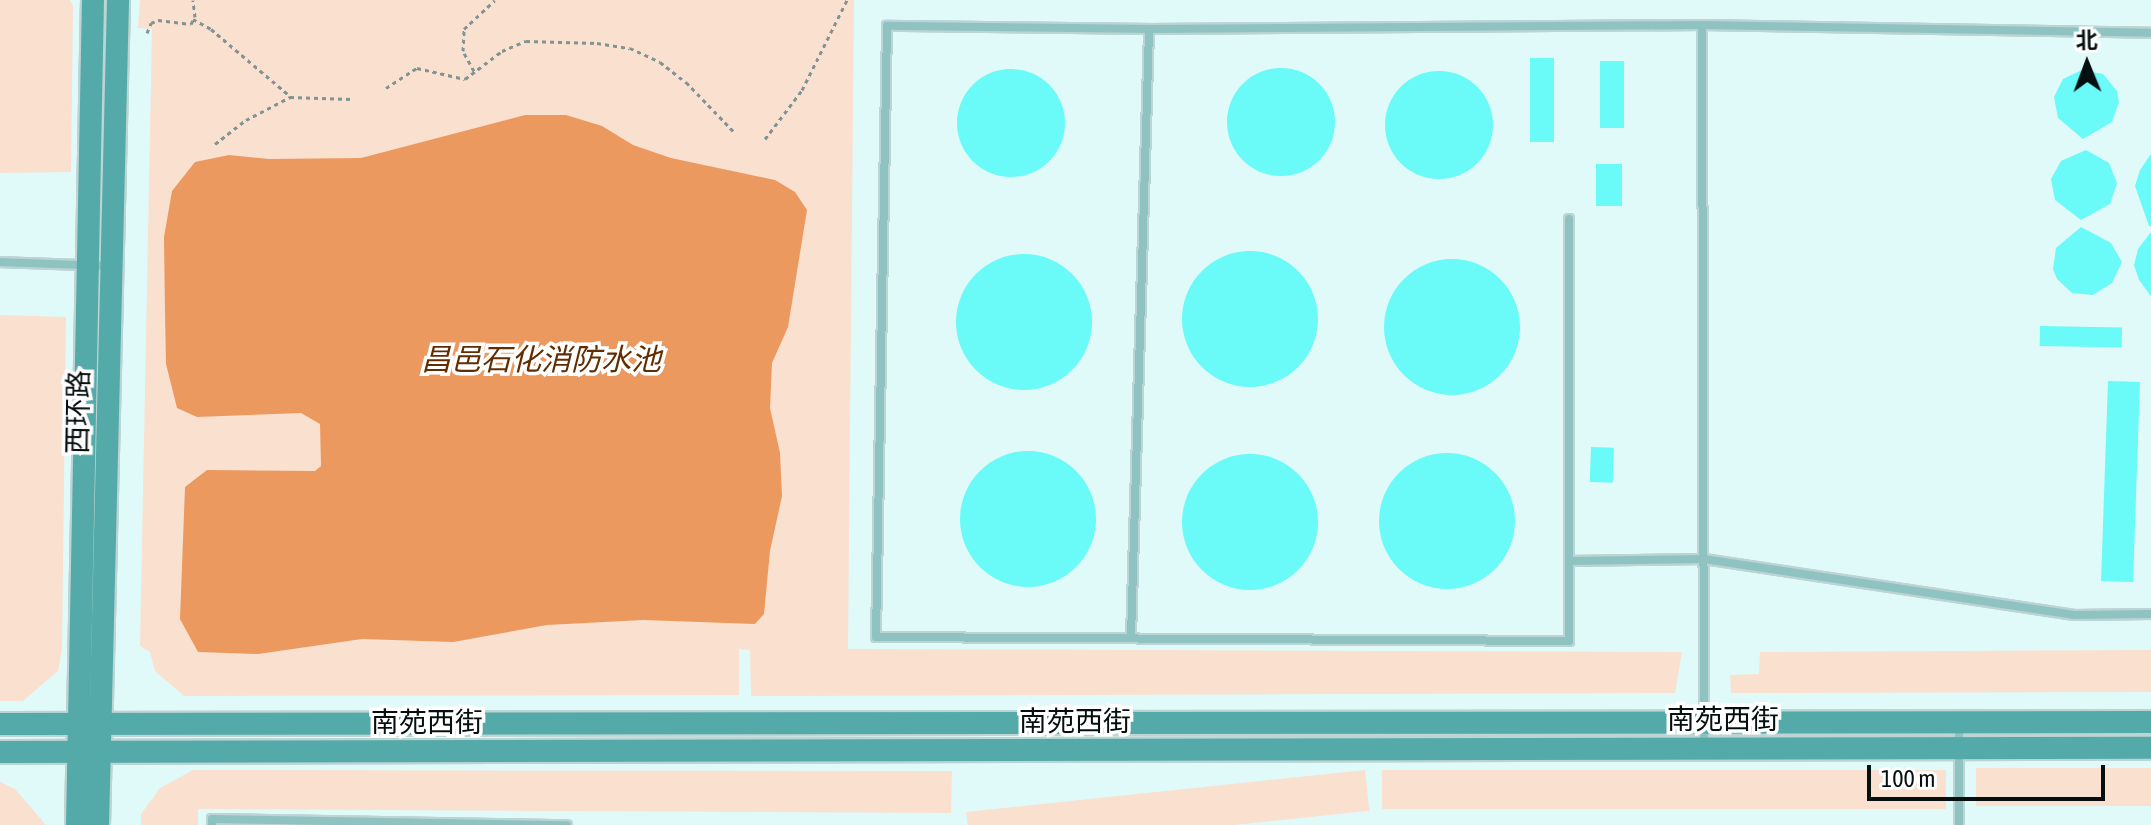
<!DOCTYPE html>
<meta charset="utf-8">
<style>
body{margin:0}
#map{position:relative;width:2151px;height:825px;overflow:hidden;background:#e0faf9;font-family:"Asap Condensed","Noto Sans SC",sans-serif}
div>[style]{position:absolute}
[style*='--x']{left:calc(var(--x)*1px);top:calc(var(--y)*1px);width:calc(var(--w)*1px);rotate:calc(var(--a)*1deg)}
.green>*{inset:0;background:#fae0cf;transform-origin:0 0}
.water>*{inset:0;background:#ec9960}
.building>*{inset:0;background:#6afaf8;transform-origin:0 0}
.round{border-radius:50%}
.path>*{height:3px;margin-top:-1.5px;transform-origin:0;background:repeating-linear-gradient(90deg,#819493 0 4px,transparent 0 8px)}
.roads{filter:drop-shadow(2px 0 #bdd4d4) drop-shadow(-2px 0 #bdd4d4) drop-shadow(0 2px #bdd4d4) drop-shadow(0 -2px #bdd4d4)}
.lane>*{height:8px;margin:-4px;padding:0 4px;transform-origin:4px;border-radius:4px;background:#8ec3c1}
.secondary>*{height:22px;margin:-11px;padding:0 11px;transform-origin:11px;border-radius:11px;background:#53aaa8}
span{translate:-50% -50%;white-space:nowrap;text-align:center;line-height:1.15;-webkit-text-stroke:7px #fff;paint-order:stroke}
.street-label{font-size:28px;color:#060f0f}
.water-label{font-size:30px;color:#622d00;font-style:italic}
.north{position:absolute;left:2047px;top:24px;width:80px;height:80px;-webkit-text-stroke:6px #fff;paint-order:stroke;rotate:359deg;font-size:22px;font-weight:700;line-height:32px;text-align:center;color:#060f0f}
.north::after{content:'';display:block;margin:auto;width:28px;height:36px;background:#060f0f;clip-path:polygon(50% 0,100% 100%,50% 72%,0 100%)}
.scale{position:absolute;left:1867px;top:765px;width:238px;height:36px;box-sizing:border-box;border:4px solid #060f0f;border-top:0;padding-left:10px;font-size:24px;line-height:28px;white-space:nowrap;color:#060f0f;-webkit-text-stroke:6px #fff;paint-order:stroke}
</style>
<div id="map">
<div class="green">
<i style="clip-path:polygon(0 0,70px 0,73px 6px,71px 172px,0 173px)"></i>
<i style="clip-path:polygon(140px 0,854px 0,848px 649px,1682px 652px,1675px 693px,751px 696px,750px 650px,739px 649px,739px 695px,184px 696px,155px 671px,150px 652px,140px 646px,152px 29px,138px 28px)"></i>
<i style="clip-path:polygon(0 315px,66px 317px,62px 648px,58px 671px,23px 701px,0 701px)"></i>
<i style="clip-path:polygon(2151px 650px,2151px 692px,1731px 693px,1730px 675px,1759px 674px,1760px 652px)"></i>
<i style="left:2151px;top:768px;width:38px;height:175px;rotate:90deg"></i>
<i style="clip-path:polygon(193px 770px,952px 771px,951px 813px,198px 809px,198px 825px,141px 825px,141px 814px,160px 788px)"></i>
<i style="left:1365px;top:770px;width:41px;height:401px;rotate:84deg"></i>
<i style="left:1382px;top:770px;width:564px;height:39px"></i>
<i style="clip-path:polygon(0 782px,15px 789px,46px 825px,0 825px)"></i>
</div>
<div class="water">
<i style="clip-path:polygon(525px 115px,566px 115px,602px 126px,633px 145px,671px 158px,775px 180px,795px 192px,807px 210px,788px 327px,772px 363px,770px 408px,780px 453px,782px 496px,770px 551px,764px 614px,755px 624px,643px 620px,547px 625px,453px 642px,362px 639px,258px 654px,198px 652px,180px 619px,185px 487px,207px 470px,315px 471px,321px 466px,320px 424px,301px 413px,197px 417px,177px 408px,166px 364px,165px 312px,164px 237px,172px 191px,195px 162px,229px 155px,269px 159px,361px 158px)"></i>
</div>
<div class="building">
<i style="left:1530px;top:58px;width:24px;height:84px"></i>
<i style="left:1600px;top:61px;width:24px;height:67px"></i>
<i class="round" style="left:1227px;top:68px;width:108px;height:108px"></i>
<i class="round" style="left:957px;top:69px;width:108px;height:108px"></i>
<i style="clip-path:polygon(2082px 70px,2103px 74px,2117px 91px,2119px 102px,2112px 122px,2083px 139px,2058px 118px,2054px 97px,2063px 79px)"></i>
<i class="round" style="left:1385px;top:71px;width:108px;height:108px"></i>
<i style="clip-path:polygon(2086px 150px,2109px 163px,2117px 183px,2110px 204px,2081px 220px,2055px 200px,2051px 179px,2061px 161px)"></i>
<i style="clip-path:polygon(2151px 154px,2151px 226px,2149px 226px,2135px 186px,2140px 170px)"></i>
<i style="left:1596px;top:164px;width:26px;height:42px"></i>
<i style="clip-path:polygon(2081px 227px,2111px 243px,2122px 262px,2112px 283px,2093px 295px,2072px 293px,2057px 279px,2053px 269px,2056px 248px)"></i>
<i style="clip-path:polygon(2151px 232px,2151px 296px,2139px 280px,2134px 265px,2138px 249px)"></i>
<i class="round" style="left:1182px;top:251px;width:136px;height:136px"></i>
<i class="round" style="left:956px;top:254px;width:136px;height:136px"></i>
<i class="round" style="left:1384px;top:259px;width:136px;height:136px"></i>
<i style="left:2040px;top:326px;width:82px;height:20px;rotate:1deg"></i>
<i style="left:2108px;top:381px;width:32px;height:200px;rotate:2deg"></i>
<i style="left:1591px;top:447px;width:23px;height:35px;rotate:2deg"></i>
<i class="round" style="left:960px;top:451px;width:136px;height:136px"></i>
<i class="round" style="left:1379px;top:453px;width:136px;height:136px"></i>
<i class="round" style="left:1182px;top:454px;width:136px;height:136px"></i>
</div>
<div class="path">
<i style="--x:193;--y:19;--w:21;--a:29"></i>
<i style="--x:211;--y:29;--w:104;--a:40.3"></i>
<i style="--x:147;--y:33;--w:11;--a:-68"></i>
<i style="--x:151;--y:23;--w:8;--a:-23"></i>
<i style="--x:158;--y:20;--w:33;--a:7"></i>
<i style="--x:191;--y:24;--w:8;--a:-60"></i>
<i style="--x:195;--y:17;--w:17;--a:-97"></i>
<i style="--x:474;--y:71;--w:23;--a:-119"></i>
<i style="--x:463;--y:51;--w:22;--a:-87"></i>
<i style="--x:464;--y:29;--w:42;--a:-43.1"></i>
<i style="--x:386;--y:88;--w:37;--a:-33"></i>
<i style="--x:417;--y:68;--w:49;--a:12.9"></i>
<i style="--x:465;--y:79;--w:46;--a:-37.1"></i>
<i style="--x:502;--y:51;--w:26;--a:-23"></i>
<i style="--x:526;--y:41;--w:71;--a:1.6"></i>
<i style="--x:597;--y:43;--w:33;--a:9"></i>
<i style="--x:630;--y:48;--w:33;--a:25"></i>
<i style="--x:660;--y:62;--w:33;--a:38"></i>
<i style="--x:686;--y:82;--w:72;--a:46.1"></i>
<i style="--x:765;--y:139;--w:61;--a:-52.9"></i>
<i style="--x:802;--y:90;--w:101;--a:-63.4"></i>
<i style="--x:215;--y:144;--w:39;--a:-38"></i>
<i style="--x:246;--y:120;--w:50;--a:-27.6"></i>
<i style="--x:290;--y:97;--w:61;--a:1.9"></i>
</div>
<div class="roads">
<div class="lane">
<i style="--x:1702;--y:25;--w:724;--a:89.84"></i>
<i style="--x:1149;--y:29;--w:262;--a:-179.3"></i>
<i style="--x:887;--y:26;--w:611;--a:91.03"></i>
<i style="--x:876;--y:637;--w:693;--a:0.33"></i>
<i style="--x:1569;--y:641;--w:422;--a:-90"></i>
<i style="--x:0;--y:262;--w:111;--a:2.1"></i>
<i style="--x:1569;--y:561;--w:135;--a:-0.8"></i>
<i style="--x:1704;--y:559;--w:373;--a:8.6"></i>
<i style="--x:2073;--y:615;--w:78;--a:-0.7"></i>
<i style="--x:1131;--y:637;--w:608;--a:-88.3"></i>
<i style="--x:1149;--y:29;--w:553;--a:-0.41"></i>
<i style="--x:1702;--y:25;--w:449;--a:1"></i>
<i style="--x:212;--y:825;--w:6;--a:-90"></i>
<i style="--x:212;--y:819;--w:355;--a:1"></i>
<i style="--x:1959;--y:825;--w:102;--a:-90"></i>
</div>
<div class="secondary">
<i style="--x:0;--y:724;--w:2151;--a:-0.05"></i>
<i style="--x:0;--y:752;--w:2151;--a:-0.11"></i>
<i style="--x:77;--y:825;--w:825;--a:-88.89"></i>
<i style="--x:98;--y:825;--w:825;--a:-88.61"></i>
</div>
</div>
<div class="street-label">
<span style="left:78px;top:412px;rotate:-89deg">西环路</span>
<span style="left:1723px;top:719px">南苑西街</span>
<span style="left:1075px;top:721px">南苑西街</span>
<span style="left:427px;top:722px">南苑西街</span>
</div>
<div class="water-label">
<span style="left:541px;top:359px">昌邑石化消防水池</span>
</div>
<div class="north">北</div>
<div class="scale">100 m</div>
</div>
